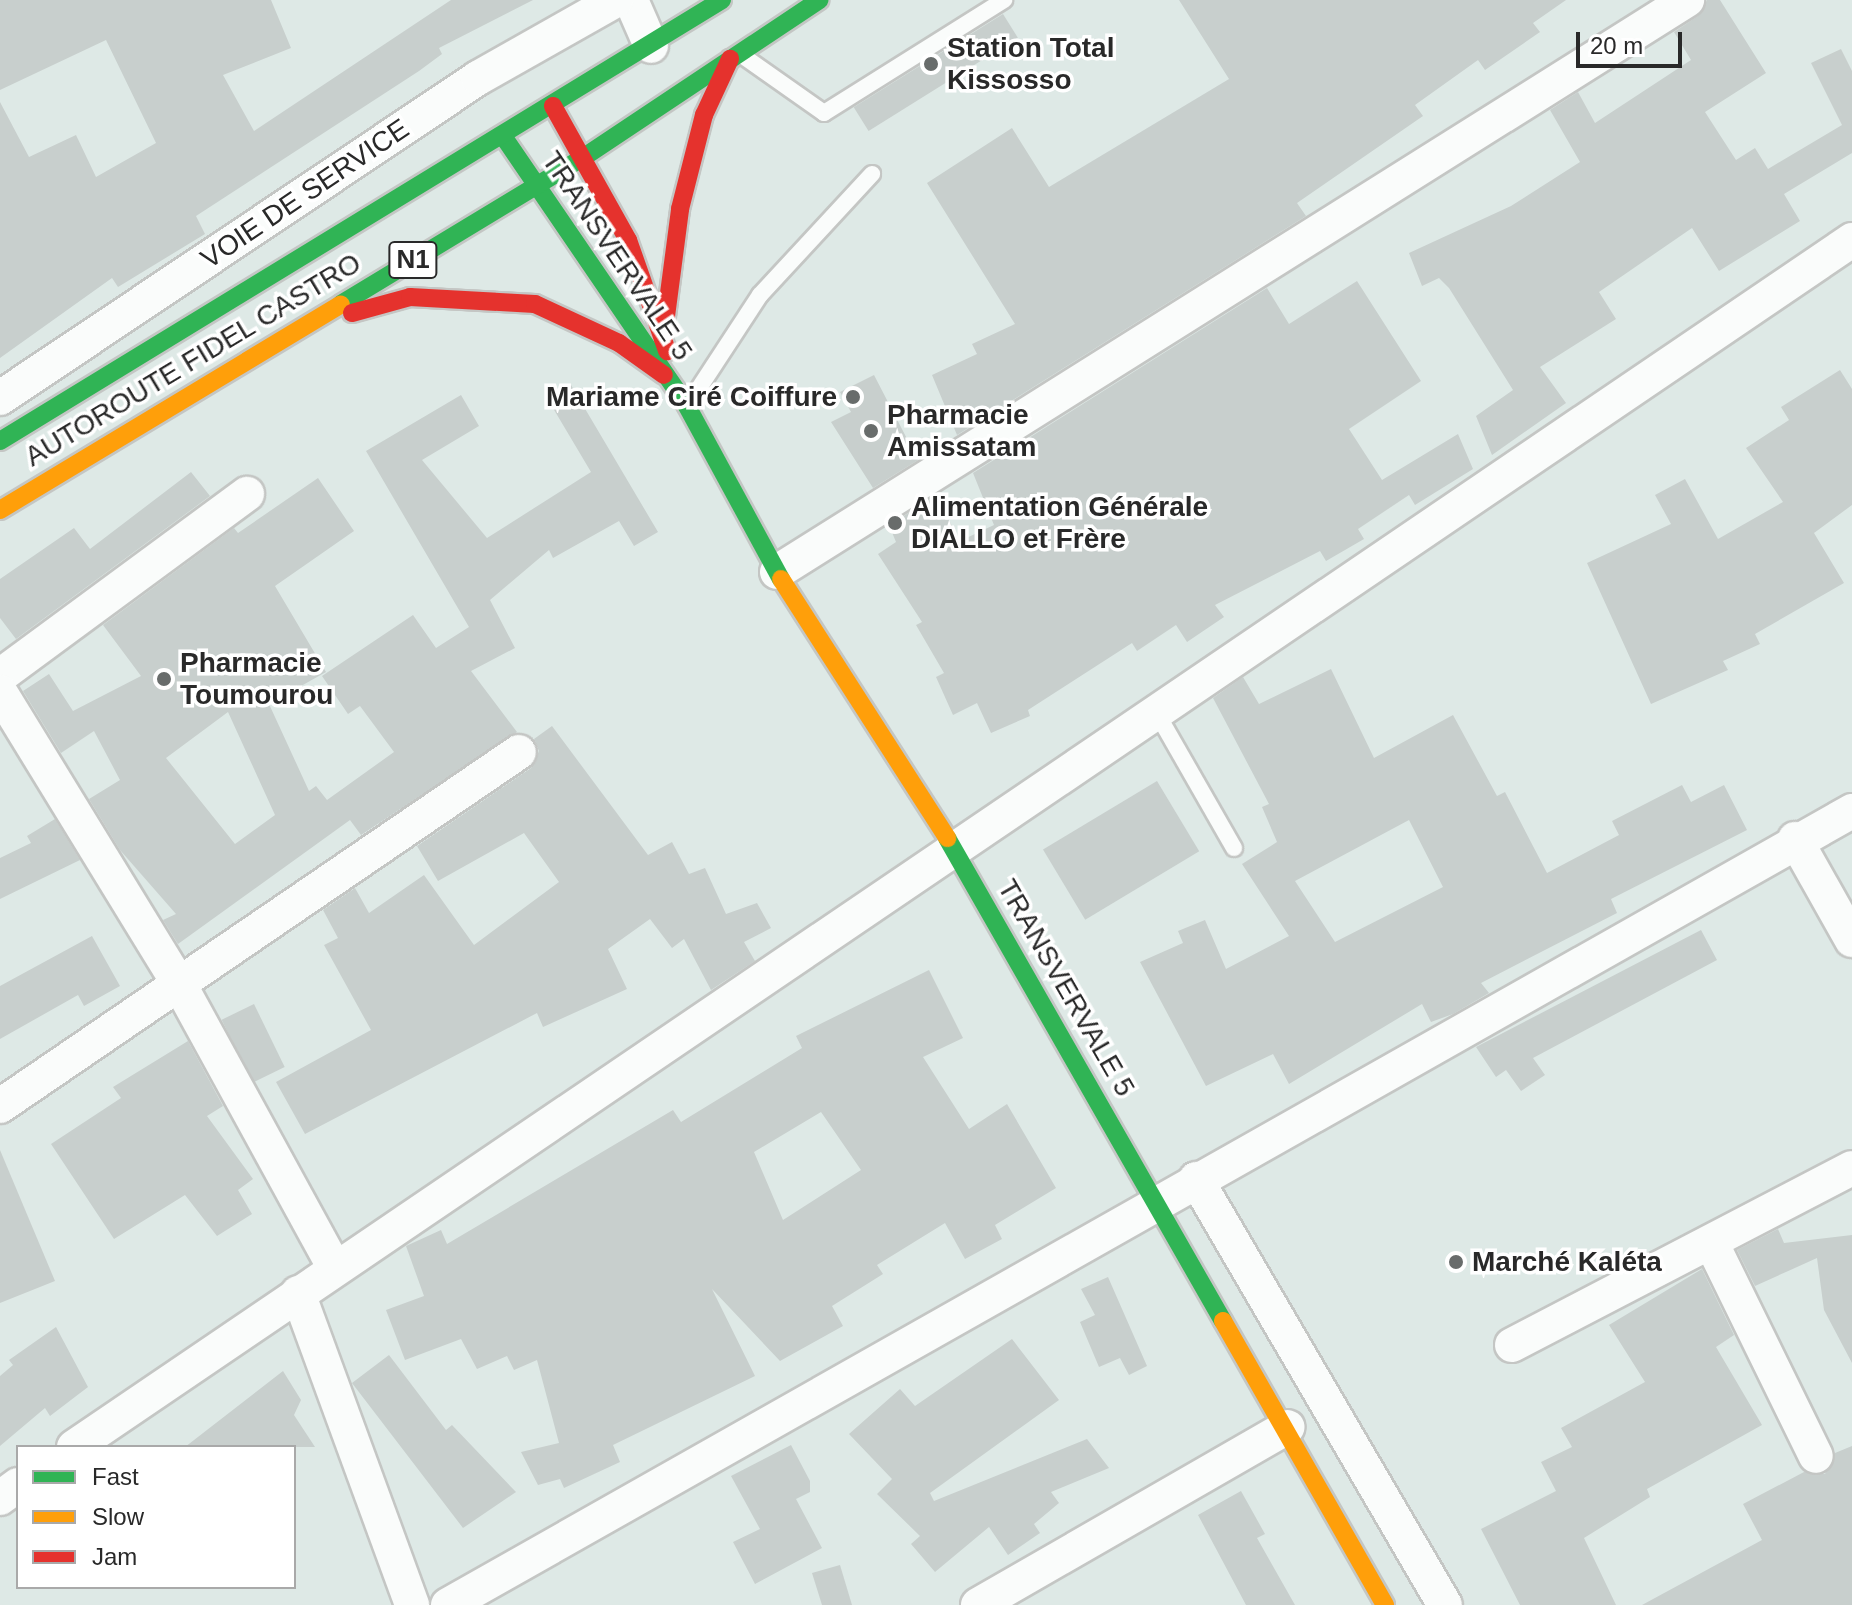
<!DOCTYPE html>
<meta charset="utf-8">
<style>
body{margin:0}
#map{position:relative;width:1852px;height:1605px;overflow:hidden;background:#dee9e6;font-family:Helvetica,sans-serif}
div>[style]{position:absolute}
[style*='--x']{left:calc(var(--x)*1px);top:calc(var(--y)*1px);width:calc(var(--w)*1px);rotate:calc(var(--a)*1deg)}
.building>*{inset:0;background:#c8cfcd;transform-origin:0 0}
.roads{filter:drop-shadow(2px 0 #c4c6c4) drop-shadow(-2px 0 #c4c6c4) drop-shadow(0 2px #c4c6c4) drop-shadow(0 -2px #c4c6c4)}
.lane>*{height:16px;margin:-8px;padding:0 8px;transform-origin:8px;border-radius:8px;background:#fafcfb}
.street>*{height:34px;margin:-17px;padding:0 17px;transform-origin:17px;border-radius:17px;background:#fafcfb}
.fast>*{height:18px;margin:-9px;padding:0 9px;transform-origin:9px;border-radius:9px;background:#30b455}
.slow>*{height:18px;margin:-9px;padding:0 9px;transform-origin:9px;border-radius:9px;background:#ff9f0a}
.jam>*{height:18px;margin:-9px;padding:0 9px;transform-origin:9px;border-radius:9px;background:#e5322d}
.dots>*{width:22px;height:22px;translate:-50% -50%;box-sizing:border-box;border:4px solid #fff;border-radius:50%}
span{translate:-50% -50%;white-space:nowrap;text-align:center;line-height:1.15;-webkit-text-stroke:7px #fff;paint-order:stroke}
.shield-label span{padding:2px 6px;background:#fff;border:2px solid;border-radius:6px;-webkit-text-stroke-width:0}
.shield-label{font-size:26px;color:#292929;font-weight:700}
.poi-label{font-size:28px;color:#292929;font-weight:700}
.left{translate:0 -50%;text-align:left}
.right{translate:-100% -50%;text-align:right}
.street-label{font-size:28px;color:#292929}
.legend{position:absolute;left:16px;top:1445px;width:280px;height:144px;box-sizing:border-box;background:#fff;border:2px solid #a9a9a9;margin:0;padding:10px 14px;list-style:none;font-size:24px;color:#292929}
.legend li{display:flex;align-items:center;gap:16px;height:40px}
.legend b{width:40px;border:2px solid #a9a9a9}
.scale{position:absolute;left:1576px;top:32px;width:106px;height:36px;box-sizing:border-box;border:4px solid #292929;border-top:0;padding-left:10px;font-size:24px;line-height:28px;white-space:nowrap;color:#292929;-webkit-text-stroke:6px #fff;paint-order:stroke}
</style>
<div id="map">
<div class="building">
<i style="clip-path:polygon(0 0,271px 0,291px 48px,223px 75px,254px 131px,451px 0,533px 0,439px 48px,442px 54px,419px 71px,196px 216px,205px 234px,118px 287px,112px 278px,0 358px,0 102px,29px 157px,76px 135px,96px 177px,156px 143px,106px 40px,0 90px)"></i>
<i style="clip-path:polygon(1179px 0,1566px 0,1533px 23px,1540px 32px,1485px 70px,1478px 60px,1415px 105px,1423px 116px,1297px 203px,1306px 216px,957px 435px,932px 375px,977px 354px,972px 344px,1015px 324px,927px 183px,1012px 128px,1049px 187px,1229px 79px)"></i>
<i style="clip-path:polygon(1707px 0,1720px 0,1766px 73px,1705px 112px,1736px 160px,1755px 148px,1768px 169px,1842px 125px,1811px 63px,1841px 49px,1852px 71px,1852px 153px,1784px 194px,1800px 221px,1719px 271px,1692px 228px,1599px 292px,1616px 319px,1540px 367px,1566px 403px,1492px 455px,1476px 416px,1513px 390px,1449px 288px,1439px 278px,1422px 286px,1409px 253px,1511px 206px,1580px 162px,1550px 110px,1578px 92px,1595px 123px,1691px 60px,1674px 32px,1698px 16px)"></i>
<i style="left:1003px;top:14px;width:28px;height:176px;rotate:58deg"></i>
<i style="clip-path:polygon(1357px 281px,1421px 381px,1349px 429px,1382px 480px,1458px 434px,1473px 469px,1415px 505px,1409px 495px,1358px 529px,1364px 539px,1326px 561px,1320px 551px,1215px 605px,1224px 617px,1187px 642px,1176px 625px,1137px 651px,1132px 643px,1028px 710px,1030px 716px,991px 733px,977px 703px,953px 715px,936px 677px,944px 673px,916px 625px,922px 622px,878px 554px,896px 542px,889px 525px,936px 496px,960px 541px,994px 525px,973px 473px,1267px 288px,1289px 324px)"></i>
<i style="clip-path:polygon(1840px 370px,1852px 389px,1852px 505px,1814px 533px,1844px 583px,1755px 634px,1760px 644px,1723px 661px,1728px 670px,1651px 704px,1587px 563px,1671px 524px,1655px 495px,1685px 479px,1718px 539px,1783px 502px,1746px 448px,1789px 420px,1781px 407px)"></i>
<i style="clip-path:polygon(874px 375px,918px 460px,873px 488px,831px 422px,851px 412px,840px 392px)"></i>
<i style="clip-path:polygon(evenodd,571px 385px,658px 532px,634px 546px,619px 521px,553px 558px,549px 550px,490px 600px,515px 648px,471px 671px,517px 732px,361px 835px,350px 820px,178px 944px,163px 920px,176px 914px,120px 850px,89px 799px,120px 780px,94px 731px,61px 753px,23px 691px,49px 674px,73px 711px,141px 676px,103px 625px,234px 528px,238px 533px,318px 478px,354px 531px,275px 586px,326px 672px,269px 704px,309px 791px,316px 786px,327px 800px,394px 752px,360px 706px,348px 714px,322px 676px,413px 615px,436px 648px,469px 627px,366px 451px,461px 395px,479px 426px,422px 460px,487px 538px,591px 472px,547px 398px,571px 385px,228px 712px,275px 815px,235px 844px,166px 758px,228px 712px)"></i>
<i style="clip-path:polygon(191px 472px,210px 496px,16px 639px,0 618px,0 579px,74px 528px,90px 549px)"></i>
<i style="clip-path:polygon(evenodd,1331px 669px,1374px 758px,1453px 715px,1497px 796px,1505px 792px,1547px 873px,1619px 835px,1612px 821px,1682px 785px,1691px 802px,1724px 785px,1747px 830px,1611px 899px,1617px 913px,1481px 983px,1489px 993px,1453px 1014px,1431px 1022px,1422px 1004px,1289px 1084px,1273px 1054px,1206px 1086px,1140px 962px,1183px 943px,1178px 931px,1205px 920px,1226px 969px,1289px 936px,1242px 864px,1277px 842px,1262px 807px,1269px 804px,1213px 698px,1243px 677px,1259px 704px,1331px 669px,1409px 820px,1443px 887px,1335px 942px,1295px 881px,1409px 820px)"></i>
<i style="clip-path:polygon(552px 726px,648px 855px,672px 842px,689px 874px,705px 868px,726px 914px,757px 903px,771px 928px,744px 942px,755px 961px,711px 990px,684px 939px,672px 948px,650px 919px,608px 949px,627px 989px,543px 1027px,537px 1013px,305px 1134px,276px 1082px,371px 1030px,324px 945px,338px 938px,323px 910px,355px 888px,369px 913px,424px 875px,474px 945px,559px 882px,524px 833px,438px 881px,417px 846px,531px 768px,539px 751px,534px 739px)"></i>
<i style="left:1157px;top:781px;width:82px;height:133px;rotate:59deg"></i>
<i style="clip-path:polygon(55px 819px,80px 860px,0 899px,0 858px,31px 843px,27px 836px)"></i>
<i style="clip-path:polygon(1701px 930px,1717px 960px,1533px 1058px,1545px 1075px,1521px 1091px,1506px 1070px,1496px 1077px,1476px 1047px)"></i>
<i style="clip-path:polygon(92px 936px,120px 986px,84px 1006px,78px 995px,0 1039px,0 986px)"></i>
<i style="clip-path:polygon(evenodd,929px 970px,963px 1038px,923px 1057px,969px 1129px,1007px 1104px,1056px 1188px,995px 1225px,1002px 1239px,965px 1259px,945px 1223px,877px 1265px,883px 1274px,832px 1306px,843px 1326px,780px 1361px,712px 1289px,755px 1376px,613px 1445px,620px 1462px,564px 1488px,560px 1479px,538px 1485px,521px 1452px,559px 1443px,537px 1360px,514px 1370px,507px 1356px,477px 1369px,461px 1339px,405px 1360px,386px 1310px,424px 1296px,406px 1246px,441px 1230px,447px 1244px,673px 1110px,681px 1122px,802px 1048px,796px 1036px,929px 970px,821px 1112px,861px 1170px,783px 1220px,754px 1152px,821px 1112px)"></i>
<i style="left:254px;top:1004px;width:70px;height:36px;rotate:64deg"></i>
<i style="clip-path:polygon(188px 1041px,223px 1106px,207px 1116px,253px 1179px,238px 1190px,252px 1214px,217px 1236px,185px 1195px,114px 1239px,51px 1144px,121px 1098px,113px 1087px)"></i>
<i style="clip-path:polygon(0 1150px,55px 1281px,0 1303px)"></i>
<i style="clip-path:polygon(1778px 1229px,1784px 1243px,1852px 1235px,1852px 1363px,1824px 1310px,1817px 1258px,1755px 1286px,1737px 1250px)"></i>
<i style="clip-path:polygon(1702px 1269px,1734px 1335px,1716px 1347px,1762px 1425px,1647px 1489px,1650px 1497px,1584px 1538px,1616px 1605px,1520px 1605px,1481px 1529px,1556px 1491px,1541px 1462px,1572px 1447px,1561px 1428px,1645px 1382px,1609px 1325px)"></i>
<i style="clip-path:polygon(1108px 1277px,1147px 1366px,1129px 1375px,1120px 1358px,1099px 1367px,1080px 1322px,1095px 1315px,1081px 1289px)"></i>
<i style="clip-path:polygon(56px 1327px,88px 1387px,50px 1416px,45px 1408px,0 1446px,0 1376px,13px 1365px,9px 1360px)"></i>
<i style="clip-path:polygon(1012px 1339px,1059px 1400px,930px 1493px,934px 1501px,1087px 1439px,1109px 1468px,1051px 1492px,1059px 1503px,1034px 1524px,1040px 1533px,1008px 1555px,989px 1527px,935px 1572px,911px 1544px,920px 1536px,877px 1494px,892px 1479px,849px 1434px,900px 1389px,915px 1406px)"></i>
<i style="clip-path:polygon(389px 1355px,446px 1430px,452px 1425px,516px 1492px,463px 1528px,352px 1383px)"></i>
<i style="clip-path:polygon(283px 1371px,301px 1400px,294px 1415px,315px 1447px,185px 1447px)"></i>
<i style="clip-path:polygon(791px 1445px,810px 1481px,810px 1492px,796px 1499px,822px 1548px,755px 1584px,733px 1542px,760px 1529px,731px 1476px)"></i>
<i style="clip-path:polygon(1852px 1446px,1852px 1605px,1642px 1605px,1762px 1540px,1743px 1504px,1804px 1472px,1825px 1474px,1835px 1453px)"></i>
<i style="clip-path:polygon(1241px 1491px,1265px 1534px,1257px 1538px,1295px 1605px,1246px 1605px,1198px 1515px)"></i>
<i style="clip-path:polygon(840px 1565px,852px 1605px,822px 1605px,812px 1573px)"></i>
</div>
<div class="roads">
<div class="lane">
<i style="--x:743;--y:56;--w:99;--a:35.1"></i>
<i style="--x:824;--y:113;--w:213;--a:-32.1"></i>
<i style="--x:688;--y:405;--w:131;--a:-56.8"></i>
<i style="--x:760;--y:295;--w:165;--a:-47.2"></i>
<i style="--x:1155;--y:710;--w:159;--a:60.2"></i>
</div>
<div class="street">
<i style="--x:631;--y:0;--w:50;--a:66.5"></i>
<i style="--x:0;--y:398;--w:575;--a:-33.8"></i>
<i style="--x:478;--y:78;--w:159;--a:-29.5"></i>
<i style="--x:777;--y:572;--w:1075;--a:-32.15"></i>
<i style="--x:0;--y:676;--w:307;--a:-36.4"></i>
<i style="--x:0;--y:692;--w:348;--a:58.5"></i>
<i style="--x:182;--y:989;--w:318;--a:61.3"></i>
<i style="--x:1795;--y:839;--w:116;--a:60.6"></i>
<i style="--x:0;--y:1106;--w:628;--a:-34.3"></i>
<i style="--x:1196;--y:1179;--w:493;--a:59.7"></i>
<i style="--x:1711;--y:1242;--w:238;--a:63.9"></i>
<i style="--x:298;--y:1293;--w:332;--a:69.9"></i>
<i style="--x:1512;--y:1345;--w:383;--a:-27.5"></i>
<i style="--x:74;--y:1447;--w:2149;--a:-34.17"></i>
<i style="--x:0;--y:1498;--w:22;--a:-36"></i>
<i style="--x:448;--y:1605;--w:1613;--a:-29.49"></i>
<i style="--x:978;--y:1605;--w:357;--a:-29.9"></i>
</div>
<div class="fast">
<i style="--x:503;--y:136;--w:327;--a:55.7"></i>
<i style="--x:687;--y:406;--w:197;--a:61.5"></i>
<i style="--x:341;--y:304;--w:284;--a:-31.2"></i>
<i style="--x:584;--y:157;--w:283;--a:-33.7"></i>
<i style="--x:0;--y:441;--w:846;--a:-31.42"></i>
<i style="--x:947;--y:838;--w:556;--a:60.26"></i>
</div>
<div class="slow">
<i style="--x:0;--y:510;--w:398;--a:-31.1"></i>
<i style="--x:781;--y:579;--w:308;--a:57.3"></i>
<i style="--x:1223;--y:1321;--w:327;--a:60.3"></i>
</div>
<div class="jam">
<i style="--x:553;--y:106;--w:154;--a:60.8"></i>
<i style="--x:628;--y:240;--w:118;--a:70.6"></i>
<i style="--x:352;--y:313;--w:60;--a:-15.4"></i>
<i style="--x:410;--y:297;--w:125;--a:3.2"></i>
<i style="--x:535;--y:304;--w:93;--a:24.9"></i>
<i style="--x:619;--y:343;--w:55;--a:35.4"></i>
<i style="--x:663;--y:339;--w:131;--a:-82.5"></i>
<i style="--x:680;--y:209;--w:97;--a:-75.7"></i>
<i style="--x:704;--y:115;--w:62;--a:-65.1"></i>
</div>
</div>
<div class="dots">
<i style="left:931px;top:64px;background:#686c6b"></i>
<i style="left:853px;top:397px;background:#686c6b"></i>
<i style="left:871px;top:431px;background:#686c6b"></i>
<i style="left:895px;top:523px;background:#686c6b"></i>
<i style="left:164px;top:679px;background:#686c6b"></i>
<i style="left:1456px;top:1262px;background:#686c6b"></i>
</div>
<div class="shield-label">
<span style="left:413px;top:260px">N1</span>
</div>
<div class="poi-label">
<span class="left" style="left:947px;top:64px">Station Total<br>Kissosso</span>
<span class="right" style="left:837px;top:397px">Mariame Ciré Coiffure</span>
<span class="left" style="left:887px;top:431px">Pharmacie<br>Amissatam</span>
<span class="left" style="left:911px;top:523px">Alimentation Générale<br>DIALLO et Frère</span>
<span class="left" style="left:180px;top:679px">Pharmacie<br>Toumourou</span>
<span class="left" style="left:1472px;top:1262px">Marché Kaléta</span>
</div>
<div class="street-label">
<span style="left:305px;top:194px;rotate:-34deg">VOIE DE SERVICE</span>
<span style="left:617px;top:256px;rotate:56deg">TRANSVERVALE 5</span>
<span style="left:193px;top:360px;rotate:-31deg">AUTOROUTE FIDEL CASTRO</span>
<span style="left:1066px;top:988px;rotate:60deg">TRANSVERVALE 5</span>
</div>
<ul class="legend">
<li><b style="height:10px;background:#30b455"></b>Fast</li>
<li><b style="height:10px;background:#ff9f0a"></b>Slow</li>
<li><b style="height:10px;background:#e5322d"></b>Jam</li>
</ul>
<div class="scale">20 m</div>
</div>
